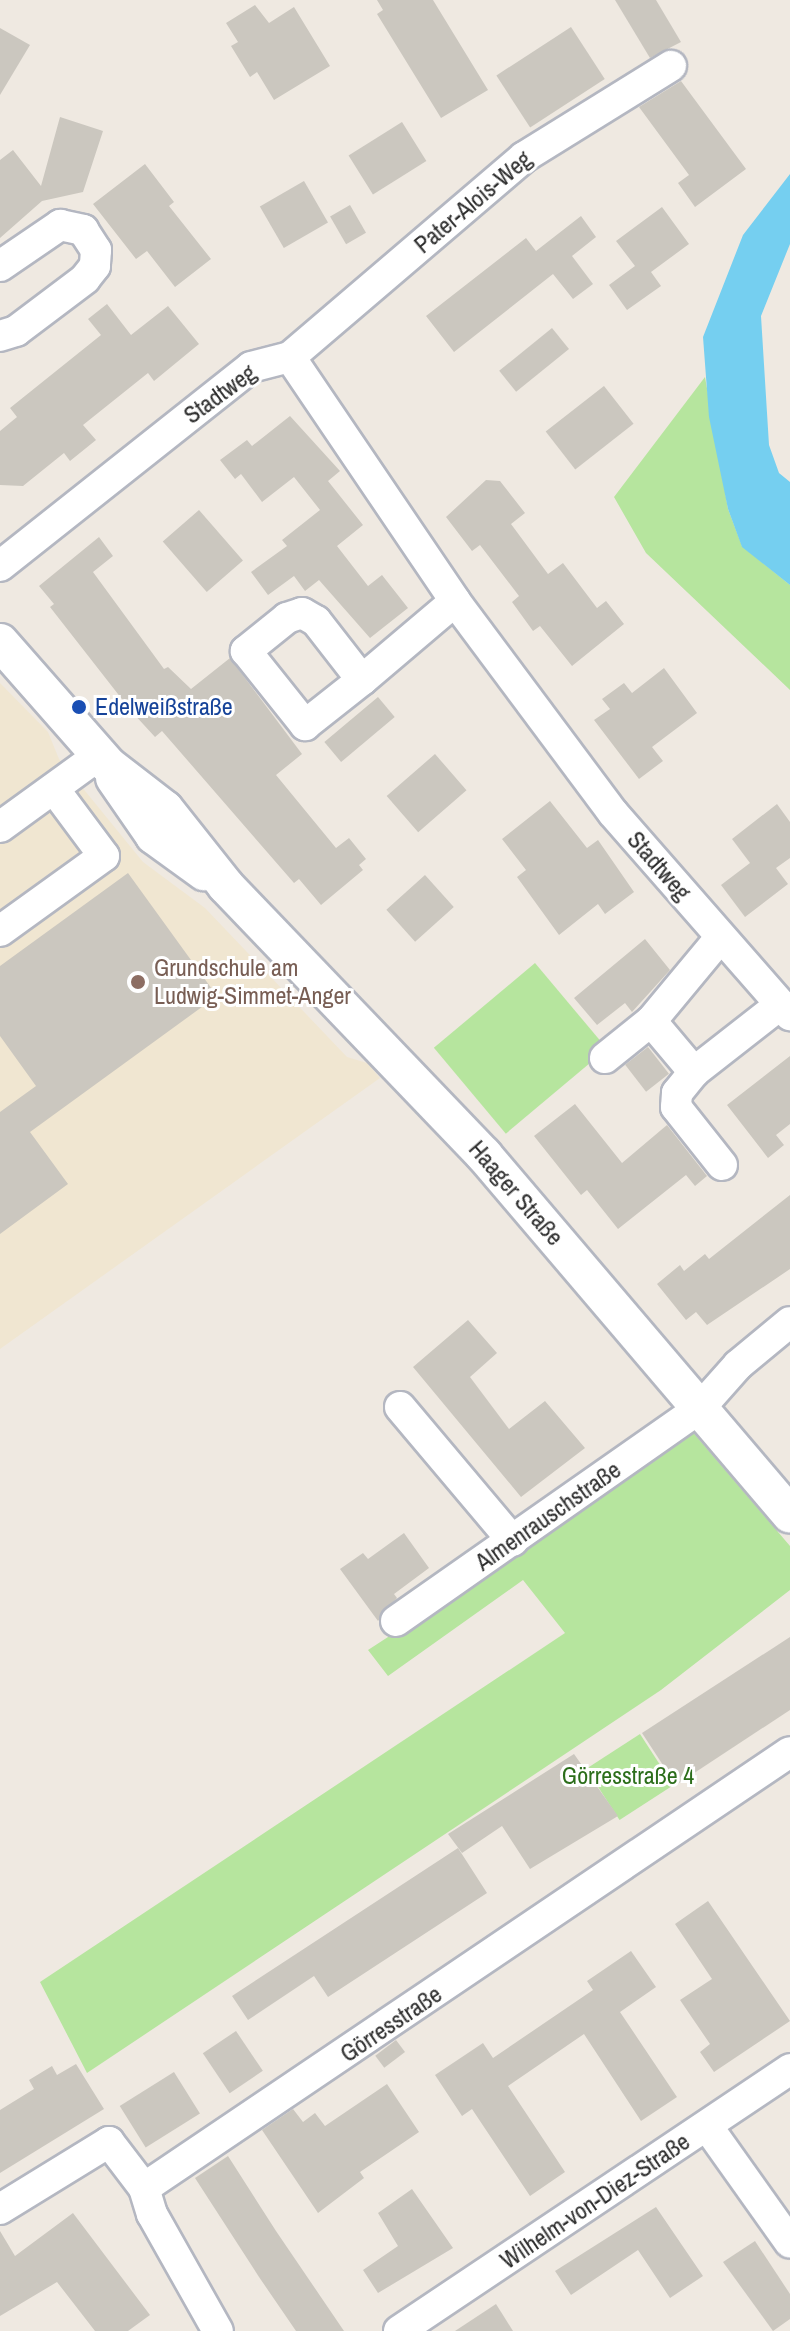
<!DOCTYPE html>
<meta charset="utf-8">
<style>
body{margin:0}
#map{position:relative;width:790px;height:2331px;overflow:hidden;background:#efe9e1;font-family:"Archivo Narrow",sans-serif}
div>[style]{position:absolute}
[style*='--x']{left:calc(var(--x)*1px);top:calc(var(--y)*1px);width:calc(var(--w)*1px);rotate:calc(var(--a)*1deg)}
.education>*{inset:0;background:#f0e6d1}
.green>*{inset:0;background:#b6e59e;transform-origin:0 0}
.water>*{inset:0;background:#75cff0}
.building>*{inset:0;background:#cbc7bf;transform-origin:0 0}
.roads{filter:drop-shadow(2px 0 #b4b7c1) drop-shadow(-2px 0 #b4b7c1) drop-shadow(0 2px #b4b7c1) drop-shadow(0 -2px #b4b7c1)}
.minor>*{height:30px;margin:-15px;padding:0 15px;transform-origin:15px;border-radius:15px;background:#fff}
.tertiary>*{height:36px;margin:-18px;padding:0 18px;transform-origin:18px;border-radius:18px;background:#fff}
.dots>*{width:22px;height:22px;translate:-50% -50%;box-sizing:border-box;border:4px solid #fff;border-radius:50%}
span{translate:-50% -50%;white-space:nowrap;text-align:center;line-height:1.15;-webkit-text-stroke:6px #fff;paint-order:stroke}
.street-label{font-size:24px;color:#2e2e2e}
.transit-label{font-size:24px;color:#164399}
.left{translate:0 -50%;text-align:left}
.education-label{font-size:24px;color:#785e54}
.park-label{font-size:24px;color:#2c6e1b}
</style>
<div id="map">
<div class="education">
<i style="clip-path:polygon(0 683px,48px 732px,59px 759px,143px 862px,205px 908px,347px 1057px,367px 1063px,380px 1078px,0 1349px)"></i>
</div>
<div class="green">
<i style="clip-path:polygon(705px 377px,728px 509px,742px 546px,790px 585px,790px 690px,646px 553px,614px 497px)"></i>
<i style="left:535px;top:963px;width:112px;height:132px;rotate:50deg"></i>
<i style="clip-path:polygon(691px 1430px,790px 1546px,790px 1590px,661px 1690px,87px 2073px,40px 1982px,565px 1633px,523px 1580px,388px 1676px,368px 1650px,551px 1531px)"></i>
<i style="left:640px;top:1734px;width:61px;height:64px;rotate:57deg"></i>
</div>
<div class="water">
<i style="clip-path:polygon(790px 174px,790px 244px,761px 316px,769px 445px,779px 473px,790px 482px,790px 585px,742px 547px,728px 509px,709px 417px,703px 337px,743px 235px)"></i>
</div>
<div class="building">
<i style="clip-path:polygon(377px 0,433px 0,488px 90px,441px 118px,377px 14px,383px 10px)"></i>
<i style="clip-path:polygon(615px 0,656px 0,681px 42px,650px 58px)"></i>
<i style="clip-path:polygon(255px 5px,269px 23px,294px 7px,330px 66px,274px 100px,257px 72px,250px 77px,231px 46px,238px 42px,226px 23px)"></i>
<i style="left:571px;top:27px;width:62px;height:89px;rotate:57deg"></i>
<i style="clip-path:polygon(0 28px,30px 45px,0 95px)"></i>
<i style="clip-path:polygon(681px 81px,746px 169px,695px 207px,678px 183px,689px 175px,639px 107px)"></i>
<i style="clip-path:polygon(60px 117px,103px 131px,83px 192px,42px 201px,0 238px,0 160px,13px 150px,41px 186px)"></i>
<i style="left:402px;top:122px;width:46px;height:63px;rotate:58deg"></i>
<i style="clip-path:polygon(145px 164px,174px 202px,169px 206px,211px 259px,175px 287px,147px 251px,136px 259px,93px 204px)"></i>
<i style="left:304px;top:181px;width:48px;height:51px;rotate:60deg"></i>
<i style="left:350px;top:205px;width:32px;height:23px;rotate:60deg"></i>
<i style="clip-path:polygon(662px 207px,689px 244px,651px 272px,661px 286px,627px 310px,609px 285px,635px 266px,616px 241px)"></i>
<i style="clip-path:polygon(581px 216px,596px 237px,572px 256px,593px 284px,573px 299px,553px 274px,454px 352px,426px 316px,526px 238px,536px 251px)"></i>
<i style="clip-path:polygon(107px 304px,131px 335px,168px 306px,199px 344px,154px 381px,148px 373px,83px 425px,96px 440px,70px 461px,64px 453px,23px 486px,0 485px,0 431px,17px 417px,10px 408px,101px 335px,88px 319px)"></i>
<i style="left:552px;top:328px;width:27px;height:68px;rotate:51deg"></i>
<i style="left:604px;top:386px;width:48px;height:74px;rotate:52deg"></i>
<i style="clip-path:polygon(290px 416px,340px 471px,328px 481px,363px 525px,337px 546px,368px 586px,382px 575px,408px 608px,370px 638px,319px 580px,305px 591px,294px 576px,268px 595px,251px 572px,287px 546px,282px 540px,320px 510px,294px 477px,262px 502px,241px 474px,235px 479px,220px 460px,247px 440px,252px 446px)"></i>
<i style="clip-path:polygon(486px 480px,500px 481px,525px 513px,511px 524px,548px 574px,563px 563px,597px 608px,606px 601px,624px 624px,572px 666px,540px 626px,533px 631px,512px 602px,519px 596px,480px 545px,472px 551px,446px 517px)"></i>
<i style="left:199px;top:510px;width:67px;height:48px;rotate:49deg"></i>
<i style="clip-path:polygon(99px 537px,113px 556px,93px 572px,164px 669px,168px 667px,191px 689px,230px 658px,302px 754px,276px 775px,336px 848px,349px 838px,366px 859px,359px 865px,363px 870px,321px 905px,299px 879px,294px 883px,162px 731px,155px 737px,132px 712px,50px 607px,54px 604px,39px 586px)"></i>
<i style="clip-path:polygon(664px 668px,697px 713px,652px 747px,663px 761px,639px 779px,594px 720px,610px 709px,602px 699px,624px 683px,632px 693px)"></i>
<i style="left:378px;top:697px;width:26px;height:70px;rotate:50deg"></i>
<i style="left:435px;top:754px;width:48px;height:64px;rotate:49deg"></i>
<i style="clip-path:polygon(550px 801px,587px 848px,598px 840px,634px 892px,605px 914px,598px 904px,559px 935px,517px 877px,526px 870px,502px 839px)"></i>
<i style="clip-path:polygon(777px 804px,790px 822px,790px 858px,776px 868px,788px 884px,745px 917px,721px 885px,750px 863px,732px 839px)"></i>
<i style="clip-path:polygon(128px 873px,217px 996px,30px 1132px,68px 1184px,0 1234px,0 1112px,36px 1086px,0 1036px,0 966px)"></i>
<i style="left:425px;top:875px;width:43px;height:52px;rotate:48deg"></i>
<i style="clip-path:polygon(645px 939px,670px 970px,632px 1012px,625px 1003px,597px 1025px,574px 998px)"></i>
<i style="left:648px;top:1047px;width:34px;height:29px;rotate:52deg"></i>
<i style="clip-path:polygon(790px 1056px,790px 1124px,776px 1135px,784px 1145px,768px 1158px,727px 1105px)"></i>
<i style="clip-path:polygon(575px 1104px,622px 1163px,667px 1125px,707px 1176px,695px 1186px,686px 1175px,618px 1229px,587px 1190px,581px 1195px,534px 1136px)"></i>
<i style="clip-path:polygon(790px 1195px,790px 1269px,707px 1325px,696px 1312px,686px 1320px,657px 1284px,680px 1265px,684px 1271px,705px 1254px,709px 1259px)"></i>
<i style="clip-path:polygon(468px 1320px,497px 1353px,470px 1377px,509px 1429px,545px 1401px,585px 1448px,521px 1497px,413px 1367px)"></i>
<i style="clip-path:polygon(404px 1533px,429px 1568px,394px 1594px,397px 1598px,378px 1621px,340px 1569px,363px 1553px,368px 1559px)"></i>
<i style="clip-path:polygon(790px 1637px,790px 1710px,676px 1785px,642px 1733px)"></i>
<i style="clip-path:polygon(574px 1754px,618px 1816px,530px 1869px,502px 1826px,462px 1853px,448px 1834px)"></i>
<i style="clip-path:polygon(458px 1848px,487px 1893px,328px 1997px,314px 1976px,248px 2020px,232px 1996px)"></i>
<i style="clip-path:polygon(708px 1901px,790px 2021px,714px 2072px,700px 2052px,710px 2044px,680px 2000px,712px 1979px,675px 1924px)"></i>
<i style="clip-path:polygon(631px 1951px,656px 1987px,620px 2012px,677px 2097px,641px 2121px,584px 2034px,508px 2086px,565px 2172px,530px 2196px,472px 2109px,462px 2116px,435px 2075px,483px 2043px,493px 2058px,593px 1990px,587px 1981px)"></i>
<i style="left:236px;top:2031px;width:48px;height:40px;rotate:56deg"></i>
<i style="left:396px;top:2040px;width:15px;height:26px;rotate:53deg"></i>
<i style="clip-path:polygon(76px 2064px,104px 2109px,0 2173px,0 2110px,34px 2089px,29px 2080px,52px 2066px,57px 2075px)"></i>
<i style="left:174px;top:2072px;width:49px;height:64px;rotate:58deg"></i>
<i style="clip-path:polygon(387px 2084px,419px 2132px,360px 2172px,364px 2178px,318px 2213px,262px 2130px,293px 2109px,303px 2122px,315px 2113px,325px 2126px)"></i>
<i style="clip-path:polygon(228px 2156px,276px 2231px,344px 2331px,296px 2331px,259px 2277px,195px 2178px)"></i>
<i style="clip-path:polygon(412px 2189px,453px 2248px,378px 2293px,363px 2270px,398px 2246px,378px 2213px)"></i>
<i style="clip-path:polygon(656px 2207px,703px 2276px,670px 2298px,638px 2250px,571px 2295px,555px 2271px)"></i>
<i style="clip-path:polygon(73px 2213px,150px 2315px,128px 2331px,95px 2331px,57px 2282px,0 2316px,0 2231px,15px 2256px)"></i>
<i style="clip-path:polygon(755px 2241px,790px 2294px,790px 2319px,773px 2331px,723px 2262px)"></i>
<i style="clip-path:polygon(496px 2304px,513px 2331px,455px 2331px)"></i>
</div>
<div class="roads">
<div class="minor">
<i style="--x:0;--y:266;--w:73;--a:-34.3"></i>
<i style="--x:60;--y:225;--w:24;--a:12"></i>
<i style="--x:83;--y:230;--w:24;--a:57"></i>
<i style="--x:96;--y:250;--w:16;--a:94"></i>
<i style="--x:95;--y:266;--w:16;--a:128"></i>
<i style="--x:85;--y:279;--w:86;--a:143"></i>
<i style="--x:16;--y:331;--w:17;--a:163"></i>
<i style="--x:290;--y:357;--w:295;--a:55.9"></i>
<i style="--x:455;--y:601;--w:264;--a:53.3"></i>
<i style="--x:613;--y:813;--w:269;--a:48.8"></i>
<i style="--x:290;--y:357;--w:308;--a:-40.5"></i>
<i style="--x:524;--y:157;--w:173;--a:-31.8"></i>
<i style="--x:0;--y:566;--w:320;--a:-38.4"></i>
<i style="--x:251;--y:367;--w:40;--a:-14.4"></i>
<i style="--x:362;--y:680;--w:75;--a:-127.9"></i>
<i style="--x:316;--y:621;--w:16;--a:-150"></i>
<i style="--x:302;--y:613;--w:16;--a:162"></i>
<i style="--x:287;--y:618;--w:53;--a:141.2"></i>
<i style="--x:246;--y:651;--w:95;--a:51.4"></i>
<i style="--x:305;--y:725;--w:73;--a:-38.3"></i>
<i style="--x:362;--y:680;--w:122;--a:-40.3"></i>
<i style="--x:0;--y:827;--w:122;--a:-36"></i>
<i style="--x:0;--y:931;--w:128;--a:-35.8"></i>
<i style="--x:104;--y:856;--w:84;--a:-126.7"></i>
<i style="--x:720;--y:938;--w:108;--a:129.7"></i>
<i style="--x:651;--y:1021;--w:67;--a:49.9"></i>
<i style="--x:694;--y:1072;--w:110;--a:-38"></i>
<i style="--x:605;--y:1058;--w:59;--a:-38.8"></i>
<i style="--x:694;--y:1072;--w:27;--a:129"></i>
<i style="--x:677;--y:1093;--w:14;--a:94"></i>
<i style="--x:676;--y:1107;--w:74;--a:51.6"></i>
<i style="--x:400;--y:1407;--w:175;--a:49.9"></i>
<i style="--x:396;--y:1621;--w:370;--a:-35"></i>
<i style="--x:699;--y:1409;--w:59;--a:-48.4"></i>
<i style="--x:738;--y:1365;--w:67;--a:-39.6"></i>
<i style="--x:707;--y:2126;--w:143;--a:54.6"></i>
<i style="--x:144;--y:2188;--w:27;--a:73"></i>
<i style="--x:152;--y:2214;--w:134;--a:60.6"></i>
<i style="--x:0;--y:2209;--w:128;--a:-31.6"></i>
<i style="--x:109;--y:2142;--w:58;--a:52.7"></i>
<i style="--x:144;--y:2188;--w:779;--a:-34.02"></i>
<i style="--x:399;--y:2331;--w:471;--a:-33.8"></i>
</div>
<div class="tertiary">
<i style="--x:0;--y:642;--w:164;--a:48.7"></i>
<i style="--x:108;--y:765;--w:72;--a:37.7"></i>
<i style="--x:165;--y:809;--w:98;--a:51.6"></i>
<i style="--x:226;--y:886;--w:373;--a:46.2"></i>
<i style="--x:484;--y:1155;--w:472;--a:49.6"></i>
<i style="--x:114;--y:778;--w:70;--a:55.4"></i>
<i style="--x:154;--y:836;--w:62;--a:35.8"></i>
</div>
</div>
<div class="dots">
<i style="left:79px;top:707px;background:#1a4fb4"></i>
<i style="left:138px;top:982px;background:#8d6e63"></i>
</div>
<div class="street-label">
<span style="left:473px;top:202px;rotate:-40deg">Pater-Alois-Weg</span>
<span style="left:220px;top:394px;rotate:-36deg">Stadtweg</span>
<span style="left:659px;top:866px;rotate:49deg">Stadtweg</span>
<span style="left:516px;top:1193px;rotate:49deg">Haager Straße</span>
<span style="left:548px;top:1516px;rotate:-35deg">Almenrauschstraße</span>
<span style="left:391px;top:2024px;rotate:-34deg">Görresstraße</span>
<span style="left:595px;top:2201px;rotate:-34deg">Wilhelm-von-Diez-Straße</span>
</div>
<div class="transit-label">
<span class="left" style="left:95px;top:707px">Edelweißstraße</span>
</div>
<div class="education-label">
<span class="left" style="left:154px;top:982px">Grundschule am<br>Ludwig-Simmet-Anger</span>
</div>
<div class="park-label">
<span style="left:628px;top:1776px">Görresstraße 4</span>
</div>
</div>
